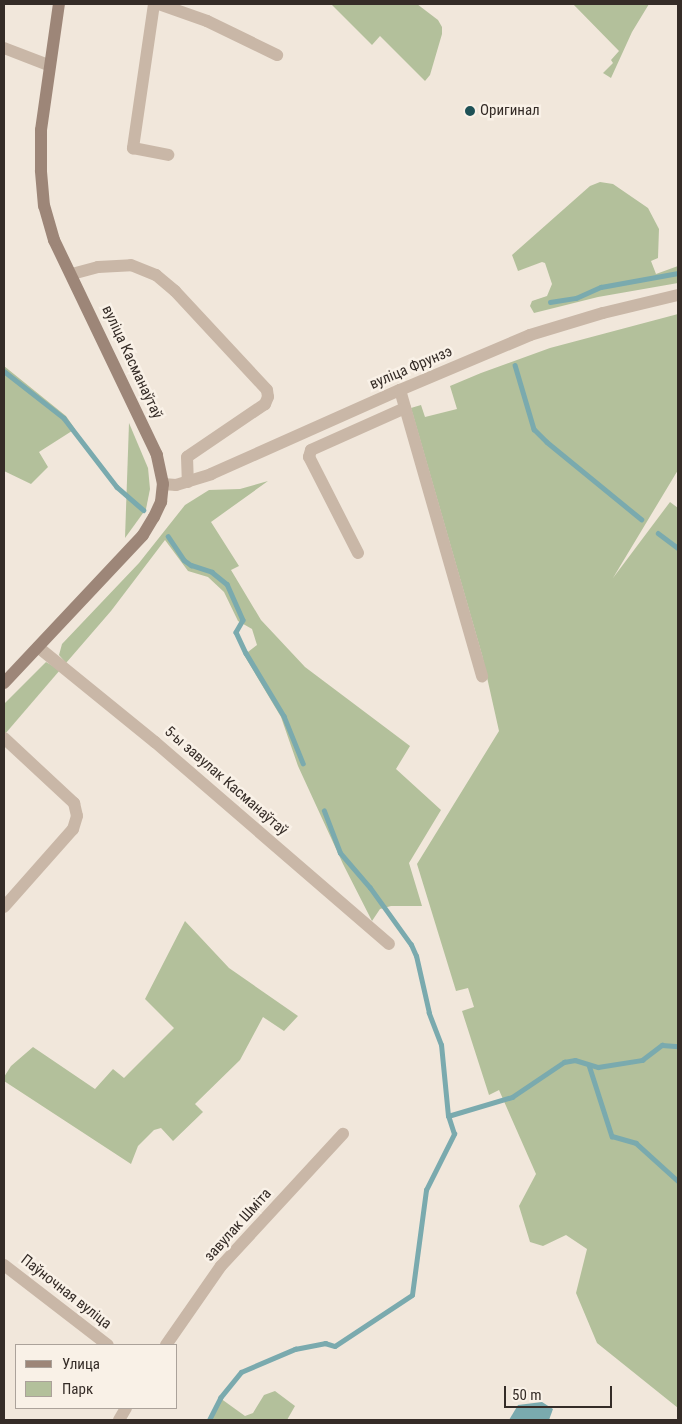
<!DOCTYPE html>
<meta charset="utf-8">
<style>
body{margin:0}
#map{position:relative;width:682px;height:1424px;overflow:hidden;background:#f1e7db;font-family:"Roboto Condensed",sans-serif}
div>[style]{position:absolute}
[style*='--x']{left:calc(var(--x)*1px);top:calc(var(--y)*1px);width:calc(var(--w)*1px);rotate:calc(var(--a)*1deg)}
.green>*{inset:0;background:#b3c09b}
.water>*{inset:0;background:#7aaaae}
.stream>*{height:4.5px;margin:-2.25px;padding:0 2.25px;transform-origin:2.25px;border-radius:2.25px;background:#7aaaae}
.street>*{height:12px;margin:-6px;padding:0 6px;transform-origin:6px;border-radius:6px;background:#c9b7a7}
.secondary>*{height:12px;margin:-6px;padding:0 6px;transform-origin:6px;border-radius:6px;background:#9d8678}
.dots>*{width:14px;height:14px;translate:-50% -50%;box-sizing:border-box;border:2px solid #f9f1e7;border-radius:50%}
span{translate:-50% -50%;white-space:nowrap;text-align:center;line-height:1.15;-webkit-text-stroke:5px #f9f1e7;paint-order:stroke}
.poi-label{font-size:15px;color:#352c27}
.left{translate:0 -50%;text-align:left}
.street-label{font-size:15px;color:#352c27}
.frame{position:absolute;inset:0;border:5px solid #352c27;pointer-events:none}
.legend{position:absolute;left:15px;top:1344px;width:162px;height:65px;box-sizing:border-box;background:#f9f1e7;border:1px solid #aba29a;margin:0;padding:6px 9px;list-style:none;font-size:15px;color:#352c27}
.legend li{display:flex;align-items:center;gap:10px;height:25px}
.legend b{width:25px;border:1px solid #aba29a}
.scale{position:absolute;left:504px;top:1386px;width:108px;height:22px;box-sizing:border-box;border:2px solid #352c27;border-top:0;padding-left:6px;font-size:15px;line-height:18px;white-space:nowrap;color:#352c27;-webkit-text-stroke:4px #f9f1e7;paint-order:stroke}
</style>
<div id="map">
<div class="green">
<i style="clip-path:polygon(331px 4px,417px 4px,438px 20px,442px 27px,442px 34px,430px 75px,425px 81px,380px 36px,372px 45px)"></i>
<i style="clip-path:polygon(573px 4px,649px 4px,632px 32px,611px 78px,603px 73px,613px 63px,611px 60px,619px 51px)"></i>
<i style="clip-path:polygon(600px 182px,613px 184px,648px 208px,659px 229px,658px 258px,651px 261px,656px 274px,678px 266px,678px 283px,598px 297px,534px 313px,530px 306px,532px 301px,547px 296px,552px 284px,545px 263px,542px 262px,518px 271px,512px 255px,590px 186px)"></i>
<i style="clip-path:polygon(678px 314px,678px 470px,613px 578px,670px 502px,678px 508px,678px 1408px,597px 1343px,576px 1293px,587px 1249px,566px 1235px,543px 1246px,530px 1242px,519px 1206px,536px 1174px,499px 1090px,489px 1095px,462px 1011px,474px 1007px,468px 988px,456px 991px,417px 864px,499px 731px,482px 655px,411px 408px,421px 405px,425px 417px,457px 409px,450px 386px,481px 373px,550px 348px)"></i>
<i style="clip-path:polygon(4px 366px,66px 416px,75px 429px,39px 452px,48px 467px,31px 484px,4px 471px)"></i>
<i style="clip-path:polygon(129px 423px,148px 468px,150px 489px,146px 509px,125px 538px)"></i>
<i style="clip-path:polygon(268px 481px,211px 522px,239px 566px,231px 570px,261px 620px,305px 667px,410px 746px,396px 769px,441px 810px,409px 863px,422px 906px,391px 906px,380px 909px,372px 921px,343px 864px,298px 766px,281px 717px,244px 655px,257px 645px,252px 629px,238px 621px,224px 592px,208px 577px,188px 571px,165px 540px,111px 611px,66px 663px,59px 655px,62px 644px,139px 563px,185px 505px,209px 490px,240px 489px)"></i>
<i style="clip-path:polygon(46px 662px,60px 670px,5px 734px,4px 704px)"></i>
<i style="clip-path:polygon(185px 921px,229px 968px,298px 1016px,284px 1031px,263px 1017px,240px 1060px,195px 1104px,203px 1112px,173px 1141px,161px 1128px,154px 1130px,138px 1146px,131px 1164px,4px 1081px,4px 1077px,11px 1066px,33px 1047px,95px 1089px,113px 1069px,124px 1078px,174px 1028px,145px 999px)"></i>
<i style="clip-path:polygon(275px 1391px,295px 1406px,287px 1420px,209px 1420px,220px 1398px,245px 1416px,253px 1413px,264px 1395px)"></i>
</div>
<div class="water">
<i style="clip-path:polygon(542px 1402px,553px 1409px,549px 1420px,509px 1420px,518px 1405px)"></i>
</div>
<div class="stream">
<i style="--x:550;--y:302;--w:26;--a:-9"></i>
<i style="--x:576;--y:298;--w:27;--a:-24"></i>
<i style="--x:601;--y:287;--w:78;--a:-10.3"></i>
<i style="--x:515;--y:365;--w:67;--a:73.5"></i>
<i style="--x:534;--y:429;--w:18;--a:45"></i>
<i style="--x:547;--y:442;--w:122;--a:39.3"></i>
<i style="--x:4;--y:371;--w:76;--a:38.1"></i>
<i style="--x:64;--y:418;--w:87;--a:52.5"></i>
<i style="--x:117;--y:487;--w:35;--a:41"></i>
<i style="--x:658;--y:533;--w:25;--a:37"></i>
<i style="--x:168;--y:536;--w:29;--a:56"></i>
<i style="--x:184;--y:560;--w:9;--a:36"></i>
<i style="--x:191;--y:565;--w:22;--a:18"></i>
<i style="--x:212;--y:572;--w:19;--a:39"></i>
<i style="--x:227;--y:584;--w:39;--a:66"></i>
<i style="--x:243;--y:620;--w:14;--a:120"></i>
<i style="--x:236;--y:632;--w:23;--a:65"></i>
<i style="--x:246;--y:653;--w:74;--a:58.9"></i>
<i style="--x:284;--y:716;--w:51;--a:68"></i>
<i style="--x:589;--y:1065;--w:75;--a:72.1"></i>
<i style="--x:612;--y:1136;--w:25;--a:16"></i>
<i style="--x:636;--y:1143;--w:57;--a:42.1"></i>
<i style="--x:448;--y:1116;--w:67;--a:-16.5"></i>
<i style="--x:512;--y:1097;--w:63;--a:-33.9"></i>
<i style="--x:564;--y:1062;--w:11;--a:-10"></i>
<i style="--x:575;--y:1060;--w:24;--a:17"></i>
<i style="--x:598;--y:1067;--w:45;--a:-9"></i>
<i style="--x:642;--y:1060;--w:25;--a:-37"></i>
<i style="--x:662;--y:1045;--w:16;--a:4"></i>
<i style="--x:209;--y:1420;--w:25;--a:-63"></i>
<i style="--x:220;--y:1398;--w:33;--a:-51"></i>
<i style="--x:241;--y:1372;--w:59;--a:-23.1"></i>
<i style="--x:295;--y:1349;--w:31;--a:-11"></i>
<i style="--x:325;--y:1343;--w:10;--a:17"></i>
<i style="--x:335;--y:1346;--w:92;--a:-33.5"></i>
<i style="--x:412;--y:1295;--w:106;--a:-82.4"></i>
<i style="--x:426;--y:1190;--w:63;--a:-63.4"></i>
<i style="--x:454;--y:1134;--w:19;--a:-108"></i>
<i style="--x:448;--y:1116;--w:71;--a:-95.6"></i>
<i style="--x:441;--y:1045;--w:34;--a:-111"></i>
<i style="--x:429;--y:1013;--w:58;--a:-102.8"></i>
<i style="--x:416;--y:956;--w:12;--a:-114"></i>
<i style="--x:411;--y:945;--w:70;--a:-125.7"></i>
<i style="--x:370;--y:888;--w:46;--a:-130.6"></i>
<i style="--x:340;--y:853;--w:45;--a:-110.9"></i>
</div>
<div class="street">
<i style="--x:154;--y:4;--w:146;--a:98.3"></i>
<i style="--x:133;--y:148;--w:36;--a:11"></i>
<i style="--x:159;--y:4;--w:51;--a:19.5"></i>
<i style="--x:207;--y:21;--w:78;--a:25.9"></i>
<i style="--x:4;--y:48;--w:47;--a:21.1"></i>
<i style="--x:72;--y:274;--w:27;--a:-15"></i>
<i style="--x:98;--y:267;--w:33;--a:-3"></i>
<i style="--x:131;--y:265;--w:27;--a:22"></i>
<i style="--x:156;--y:275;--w:25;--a:40"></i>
<i style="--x:175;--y:291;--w:135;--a:47.1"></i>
<i style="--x:267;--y:390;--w:7;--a:82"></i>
<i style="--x:268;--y:397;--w:8;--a:113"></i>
<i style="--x:265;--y:404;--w:94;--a:145.8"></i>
<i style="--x:187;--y:457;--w:25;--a:88"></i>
<i style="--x:400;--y:390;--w:298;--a:74"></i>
<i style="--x:163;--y:484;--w:13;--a:4"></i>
<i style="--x:176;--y:485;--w:37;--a:-17"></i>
<i style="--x:211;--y:474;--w:207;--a:-24"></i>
<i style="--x:400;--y:390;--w:141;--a:-22.9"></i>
<i style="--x:530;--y:335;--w:76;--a:-16.8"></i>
<i style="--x:603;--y:313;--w:77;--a:-13.5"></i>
<i style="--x:358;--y:553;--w:108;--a:-117"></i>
<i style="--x:309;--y:457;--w:7;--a:-74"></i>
<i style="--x:311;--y:450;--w:103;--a:-24.1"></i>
<i style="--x:38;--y:647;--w:151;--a:39.1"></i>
<i style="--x:155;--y:742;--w:309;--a:40.8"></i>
<i style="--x:4;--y:738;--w:96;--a:42.9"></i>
<i style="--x:74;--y:803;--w:13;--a:77"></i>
<i style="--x:77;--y:816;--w:14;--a:107"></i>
<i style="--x:73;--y:829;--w:104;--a:131.5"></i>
<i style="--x:4;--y:1265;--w:131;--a:37.6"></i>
<i style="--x:166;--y:1345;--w:96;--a:-55.2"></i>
<i style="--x:221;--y:1266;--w:180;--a:-47.3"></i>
<i style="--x:119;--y:1420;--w:14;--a:-60"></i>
</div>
<div class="secondary">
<i style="--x:4;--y:683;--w:203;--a:-46.8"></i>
<i style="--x:143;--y:535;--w:21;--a:-59"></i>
<i style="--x:154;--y:517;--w:17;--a:-65"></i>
<i style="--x:161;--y:502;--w:18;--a:-84"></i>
<i style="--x:163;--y:484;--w:30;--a:-102"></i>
<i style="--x:157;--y:455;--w:238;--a:-115.6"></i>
<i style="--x:54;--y:240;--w:35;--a:-106"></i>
<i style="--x:44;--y:206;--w:36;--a:-95"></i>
<i style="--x:41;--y:170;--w:40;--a:-90"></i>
<i style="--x:41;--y:130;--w:127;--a:-81.9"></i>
</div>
<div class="dots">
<i style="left:470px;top:111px;background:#1e5156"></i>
</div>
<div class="poi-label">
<span class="left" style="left:480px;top:111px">Оригинал</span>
</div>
<div class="street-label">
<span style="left:132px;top:362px;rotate:65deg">вуліца Касманаўтаў</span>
<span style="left:411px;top:368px;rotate:-23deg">вуліца Фрунзэ</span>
<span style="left:226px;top:781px;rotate:41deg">5-ы завулак Касманаўтаў</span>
<span style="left:238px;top:1225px;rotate:-48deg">завулак Шміта</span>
<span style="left:66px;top:1292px;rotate:38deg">Паўночная вуліца</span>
</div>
<div class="frame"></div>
<ul class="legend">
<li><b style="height:6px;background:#9d8678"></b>Улица</li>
<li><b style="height:14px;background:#b3c09b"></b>Парк</li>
</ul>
<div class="scale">50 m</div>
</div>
